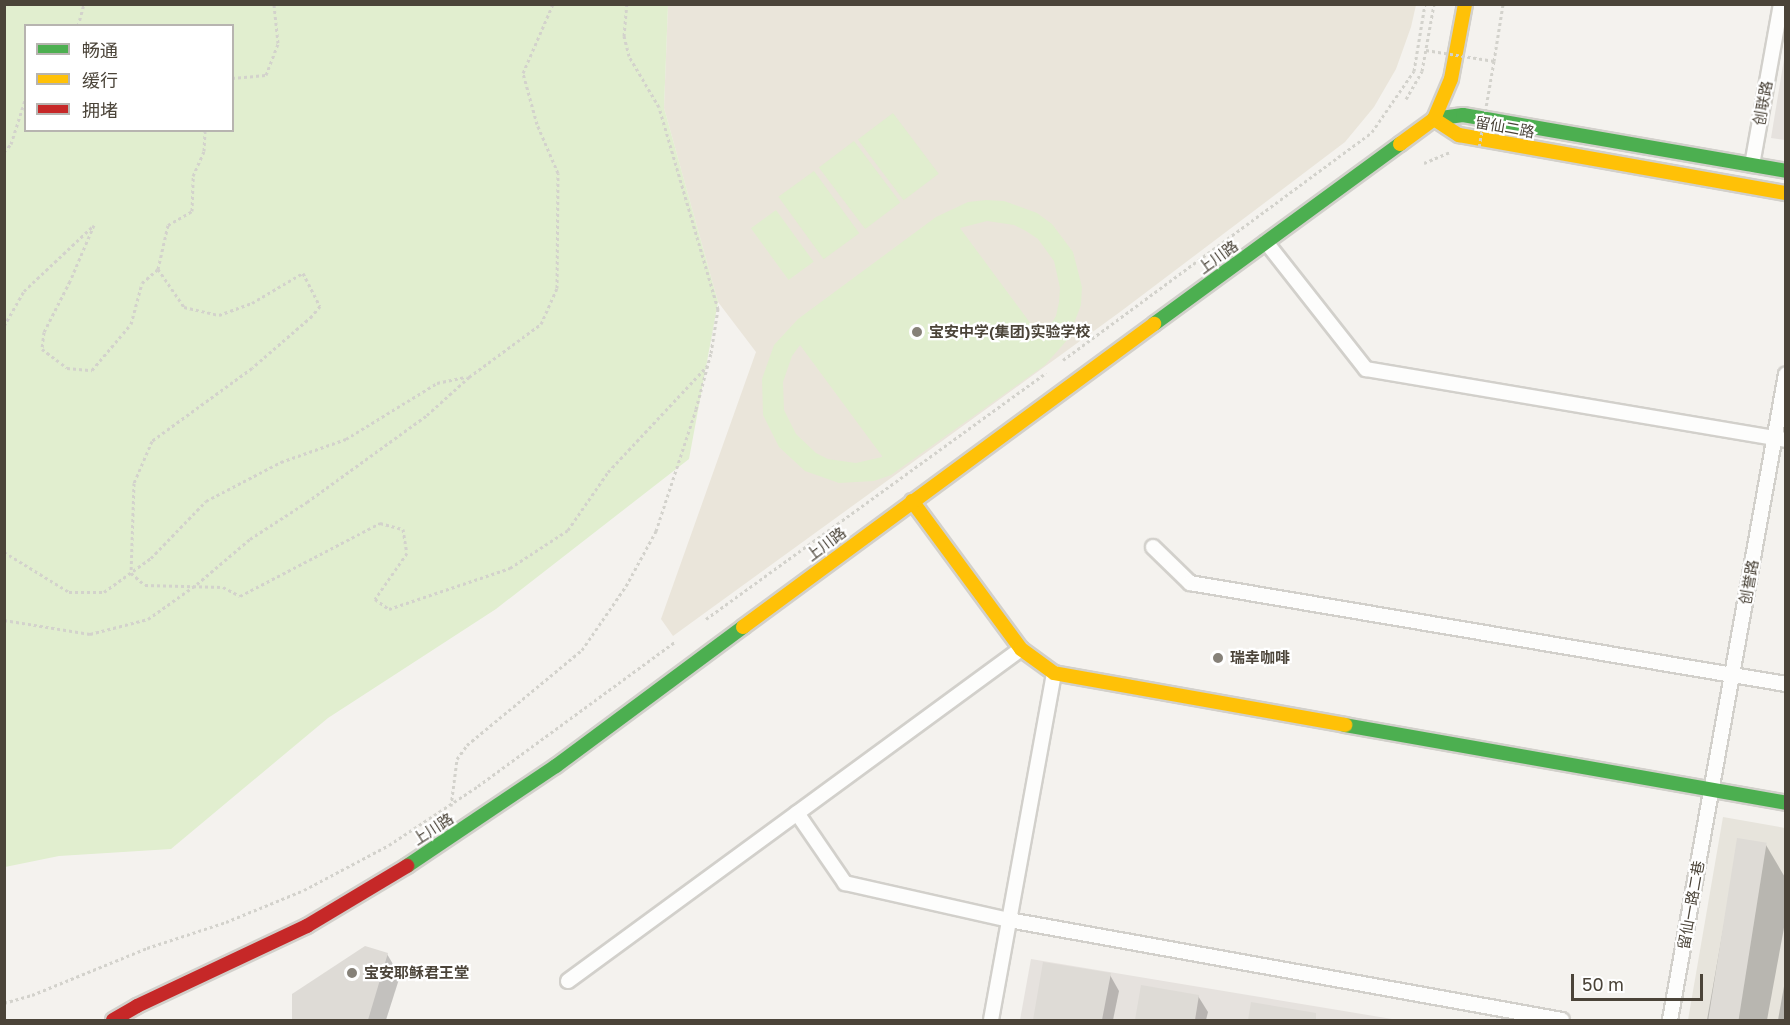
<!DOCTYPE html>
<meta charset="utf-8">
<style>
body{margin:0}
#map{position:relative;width:1790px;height:1025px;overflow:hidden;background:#f4f2ee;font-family:"Golos Text","Noto Sans SC",sans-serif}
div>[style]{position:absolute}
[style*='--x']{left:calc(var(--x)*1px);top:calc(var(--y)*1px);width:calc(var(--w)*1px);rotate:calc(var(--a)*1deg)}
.residential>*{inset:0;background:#e7e4dc}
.industrial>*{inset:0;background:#e6e2de}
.education>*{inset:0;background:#eae5da}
.green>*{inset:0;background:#e1eecf;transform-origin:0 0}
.shadow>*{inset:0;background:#0003}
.building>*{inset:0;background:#dedbd6;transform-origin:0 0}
.path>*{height:3px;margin-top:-1.5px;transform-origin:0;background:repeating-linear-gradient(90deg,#d3d2cc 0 3px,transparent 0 6px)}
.roads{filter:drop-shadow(2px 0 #d2d0cb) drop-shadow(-2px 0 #d2d0cb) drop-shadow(0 2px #d2d0cb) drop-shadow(0 -2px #d2d0cb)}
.street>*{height:14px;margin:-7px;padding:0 7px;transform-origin:7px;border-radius:7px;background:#fdfdfc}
.fast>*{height:14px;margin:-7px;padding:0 7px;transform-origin:7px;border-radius:7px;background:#4caf50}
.slow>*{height:14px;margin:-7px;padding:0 7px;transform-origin:7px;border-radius:7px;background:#ffc107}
.jam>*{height:14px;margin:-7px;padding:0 7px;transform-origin:7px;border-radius:7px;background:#c62828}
.path-bridge>*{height:3px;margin-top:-1.5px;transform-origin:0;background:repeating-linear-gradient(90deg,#d3d2cc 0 3px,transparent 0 6px)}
.dots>*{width:16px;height:16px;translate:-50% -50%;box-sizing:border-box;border:3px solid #fff;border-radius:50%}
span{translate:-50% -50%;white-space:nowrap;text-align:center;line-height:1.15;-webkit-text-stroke:4.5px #fff;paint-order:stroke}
.street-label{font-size:15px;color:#4b4439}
.poi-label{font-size:15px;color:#4b4439;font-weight:700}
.left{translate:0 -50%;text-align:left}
.frame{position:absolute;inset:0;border:6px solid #4b4439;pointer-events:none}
.legend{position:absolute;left:24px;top:24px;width:210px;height:108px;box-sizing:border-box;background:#fff;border:2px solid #b7b4b0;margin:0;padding:8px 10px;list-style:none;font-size:18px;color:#4b4439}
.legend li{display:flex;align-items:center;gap:12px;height:30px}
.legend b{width:30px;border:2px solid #b7b4b0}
.scale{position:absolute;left:1571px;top:974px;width:132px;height:27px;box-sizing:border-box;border:3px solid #4b4439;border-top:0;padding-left:8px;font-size:18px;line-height:21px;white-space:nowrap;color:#4b4439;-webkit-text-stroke:4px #fff;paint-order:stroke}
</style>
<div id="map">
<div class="residential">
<i style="clip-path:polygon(1723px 817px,1785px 828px,1785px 1020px,1688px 1020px)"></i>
</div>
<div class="industrial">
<i style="clip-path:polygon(1785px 53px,1785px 140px,1771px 138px)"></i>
<i style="clip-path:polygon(1031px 959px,1398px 1020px,1020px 1020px)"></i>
</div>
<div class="education">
<i style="clip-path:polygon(668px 5px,1416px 5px,1411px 27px,1396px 69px,1374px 107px,1345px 142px,1120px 312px,673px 636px,661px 619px,756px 352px,718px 302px,664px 108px)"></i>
</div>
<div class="green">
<i style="clip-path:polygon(evenodd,5px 4px,668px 5px,664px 108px,718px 302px,689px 459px,496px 609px,328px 718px,171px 849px,59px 856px,5px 867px,5px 4px,26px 26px,232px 26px,232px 130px,26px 130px,26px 26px)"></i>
<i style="left:893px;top:113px;width:76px;height:44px;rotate:53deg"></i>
<i style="left:854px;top:141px;width:77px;height:44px;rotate:53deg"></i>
<i style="left:814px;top:171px;width:77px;height:44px;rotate:54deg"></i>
<i style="clip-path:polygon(evenodd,986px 200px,1004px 201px,1037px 213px,1052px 224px,1073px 252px,1082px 287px,1081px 305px,1068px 339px,1045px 365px,891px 475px,874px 481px,839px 483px,805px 471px,779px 447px,763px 415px,762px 379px,774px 345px,798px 319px,936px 217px,968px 202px,986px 200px,987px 221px,1014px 225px,1026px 231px,1038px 239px,1054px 261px,1060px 288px,1059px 302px,1056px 316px,1042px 339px,960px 228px,987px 221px,986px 200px,800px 345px,882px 456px,882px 457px,856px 463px,828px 459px,816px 453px,796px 434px,784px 410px,783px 382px,792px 356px,800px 345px)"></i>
<i style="left:776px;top:210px;width:64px;height:31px;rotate:54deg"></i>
</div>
<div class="shadow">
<i style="clip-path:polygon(1739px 840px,1766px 845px,1786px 879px,1786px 917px,1767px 1020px,1707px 1020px)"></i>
<i style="clip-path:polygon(387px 954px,400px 976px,386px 1020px,294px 1020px,293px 995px)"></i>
<i style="clip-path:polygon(1045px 963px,1110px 975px,1119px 991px,1113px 1020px,1034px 1020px)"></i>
<i style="clip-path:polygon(1786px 975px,1786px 1020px,1778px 1020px)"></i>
<i style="clip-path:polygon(1143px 987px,1198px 996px,1208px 1012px,1206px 1020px,1137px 1020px)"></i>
<i style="clip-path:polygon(1252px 1004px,1308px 1013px,1313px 1020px,1250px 1020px)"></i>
</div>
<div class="building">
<i style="left:1737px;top:838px;width:30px;height:185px;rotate:9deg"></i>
<i style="clip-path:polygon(365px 946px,388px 953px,368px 1020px,292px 1020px,292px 994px)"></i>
<i style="clip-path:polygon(1043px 962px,1111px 973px,1102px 1020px,1033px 1020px)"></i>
<i style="clip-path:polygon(1141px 985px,1199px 995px,1195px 1020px,1135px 1020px)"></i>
<i style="clip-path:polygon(1251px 1002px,1316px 1013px,1316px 1020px,1248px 1020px)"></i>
</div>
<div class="path">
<i style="--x:78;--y:26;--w:23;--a:-75"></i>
<i style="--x:1494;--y:61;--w:58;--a:-81"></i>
<i style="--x:232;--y:78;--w:34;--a:-5"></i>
<i style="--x:266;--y:75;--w:34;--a:-69"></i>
<i style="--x:278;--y:43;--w:39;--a:-96"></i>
<i style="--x:1406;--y:99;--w:32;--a:-60"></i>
<i style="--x:1422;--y:71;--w:68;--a:-79.8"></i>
<i style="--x:4;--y:152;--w:11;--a:-49"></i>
<i style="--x:11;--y:144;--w:49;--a:-72.3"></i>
<i style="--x:1424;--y:163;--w:28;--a:-23"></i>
<i style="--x:158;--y:269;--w:46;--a:55.6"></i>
<i style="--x:184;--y:307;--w:36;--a:13"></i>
<i style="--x:219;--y:315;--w:35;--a:-20"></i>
<i style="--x:252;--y:303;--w:59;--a:-30.5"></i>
<i style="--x:303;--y:273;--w:37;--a:63"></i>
<i style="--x:320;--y:306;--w:13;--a:129"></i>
<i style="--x:312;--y:316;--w:79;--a:139.1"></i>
<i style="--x:252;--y:368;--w:124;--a:143.9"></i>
<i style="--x:152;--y:441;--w:46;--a:113.2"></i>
<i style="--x:134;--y:483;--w:90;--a:91.9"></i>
<i style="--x:131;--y:573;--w:18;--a:41"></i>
<i style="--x:145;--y:585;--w:78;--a:1.5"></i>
<i style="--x:223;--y:587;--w:19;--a:28"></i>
<i style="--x:240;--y:596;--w:158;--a:-27.5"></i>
<i style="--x:380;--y:523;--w:24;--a:15"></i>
<i style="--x:403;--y:529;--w:24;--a:81"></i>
<i style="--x:407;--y:553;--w:56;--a:124.8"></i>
<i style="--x:375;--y:599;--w:17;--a:36"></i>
<i style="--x:389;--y:609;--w:128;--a:-18.7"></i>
<i style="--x:510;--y:568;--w:69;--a:-33.2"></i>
<i style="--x:568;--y:530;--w:70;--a:-55.4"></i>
<i style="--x:608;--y:472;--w:146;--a:-46.9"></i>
<i style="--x:4;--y:326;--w:40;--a:-60.3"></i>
<i style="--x:24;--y:291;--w:96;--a:-43.3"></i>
<i style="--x:94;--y:225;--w:61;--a:113.2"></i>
<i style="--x:70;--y:281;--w:57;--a:117"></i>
<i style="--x:44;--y:332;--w:17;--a:97"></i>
<i style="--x:42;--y:349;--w:31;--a:37"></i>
<i style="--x:67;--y:368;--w:25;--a:5"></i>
<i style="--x:92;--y:370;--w:60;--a:-49.7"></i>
<i style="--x:131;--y:324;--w:42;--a:-75"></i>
<i style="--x:142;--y:283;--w:21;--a:-41"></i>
<i style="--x:158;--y:269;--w:45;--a:-77.2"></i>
<i style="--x:168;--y:225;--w:28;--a:-30"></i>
<i style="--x:192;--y:211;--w:35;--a:-88"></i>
<i style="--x:193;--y:176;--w:27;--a:-66"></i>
<i style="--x:204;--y:151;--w:21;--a:-87"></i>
<i style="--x:1063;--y:360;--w:384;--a:-36.4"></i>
<i style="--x:1372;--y:132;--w:74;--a:-55.5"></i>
<i style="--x:1414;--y:71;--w:68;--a:-80.7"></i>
<i style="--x:4;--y:552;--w:76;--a:31.6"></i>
<i style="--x:69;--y:592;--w:35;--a:0"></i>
<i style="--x:104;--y:592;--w:58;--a:-35.9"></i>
<i style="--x:151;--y:558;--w:79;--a:-46"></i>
<i style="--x:206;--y:501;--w:85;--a:-27.5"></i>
<i style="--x:281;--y:462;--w:69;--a:-19.5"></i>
<i style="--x:346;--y:439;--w:107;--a:-31.6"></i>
<i style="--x:437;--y:383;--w:30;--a:-12"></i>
<i style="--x:706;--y:619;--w:420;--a:-35.9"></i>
<i style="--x:4;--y:620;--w:87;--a:9.2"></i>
<i style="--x:90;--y:634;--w:60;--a:-14.5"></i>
<i style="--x:148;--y:619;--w:60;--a:-35.5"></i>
<i style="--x:197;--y:584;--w:70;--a:-40.3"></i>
<i style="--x:250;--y:539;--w:68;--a:-33"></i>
<i style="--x:307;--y:502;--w:148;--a:-35.9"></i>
<i style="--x:427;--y:415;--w:57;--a:-42.1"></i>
<i style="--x:469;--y:377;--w:89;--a:-36.4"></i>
<i style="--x:541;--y:324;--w:39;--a:-66"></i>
<i style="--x:557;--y:288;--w:115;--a:-89.5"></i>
<i style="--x:558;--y:173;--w:53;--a:-113.2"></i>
<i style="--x:537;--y:124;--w:53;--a:-105.4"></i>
<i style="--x:523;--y:73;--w:75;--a:-66.5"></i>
<i style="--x:451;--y:806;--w:47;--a:-82.7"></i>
<i style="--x:457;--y:759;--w:17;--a:-54"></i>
<i style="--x:467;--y:745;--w:149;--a:-39.6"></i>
<i style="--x:582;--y:650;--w:78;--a:-55.5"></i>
<i style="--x:626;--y:586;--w:63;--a:-61.4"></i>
<i style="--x:656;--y:531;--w:128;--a:-71.8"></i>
<i style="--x:696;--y:409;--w:58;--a:-75"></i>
<i style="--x:711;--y:353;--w:45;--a:-81"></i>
<i style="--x:718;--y:309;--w:210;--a:-106.3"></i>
<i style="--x:659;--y:107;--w:59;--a:-120.5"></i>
<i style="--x:629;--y:56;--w:21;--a:-104"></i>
<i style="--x:624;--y:36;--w:32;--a:-85"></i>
<i style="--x:4;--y:1003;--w:29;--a:-16"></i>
<i style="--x:32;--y:995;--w:124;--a:-22.2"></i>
<i style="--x:147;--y:948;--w:83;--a:-18.2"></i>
<i style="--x:226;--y:922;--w:84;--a:-22.3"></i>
<i style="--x:304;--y:890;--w:96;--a:-27.9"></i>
<i style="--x:389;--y:845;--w:107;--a:-33.5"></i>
<i style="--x:478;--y:786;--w:245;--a:-36.2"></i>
</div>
<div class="roads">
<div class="street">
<i style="--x:1752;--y:165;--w:164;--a:-79.8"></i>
<i style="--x:1266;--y:242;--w:162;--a:51.8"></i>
<i style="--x:1366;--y:369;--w:426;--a:9.6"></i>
<i style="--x:1153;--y:547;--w:52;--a:44.2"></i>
<i style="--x:1190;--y:583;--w:604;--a:9.62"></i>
<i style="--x:797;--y:813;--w:85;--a:55.6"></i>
<i style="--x:845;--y:883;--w:168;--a:12.7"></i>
<i style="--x:1009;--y:920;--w:562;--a:10.25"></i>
<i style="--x:568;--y:981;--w:562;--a:-36.24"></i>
<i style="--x:991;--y:1020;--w:353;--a:-79.7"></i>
<i style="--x:1670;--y:1020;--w:656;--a:-79.82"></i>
</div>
<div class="fast">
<i style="--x:1434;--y:119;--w:29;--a:-8"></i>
<i style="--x:1463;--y:115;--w:328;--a:9.8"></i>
<i style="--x:1154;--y:324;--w:305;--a:-36.2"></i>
<i style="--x:1345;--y:725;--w:448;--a:10"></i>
<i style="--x:407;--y:866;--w:179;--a:-33.9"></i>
<i style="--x:556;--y:766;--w:233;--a:-36.6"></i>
</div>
<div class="slow">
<i style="--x:1434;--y:119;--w:30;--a:33"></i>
<i style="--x:1459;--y:135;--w:332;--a:10.1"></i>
<i style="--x:1400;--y:144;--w:42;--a:-36.3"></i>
<i style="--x:1434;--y:119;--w:43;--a:-67"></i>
<i style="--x:1451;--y:79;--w:76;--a:-79.4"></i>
<i style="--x:912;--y:501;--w:184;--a:53.6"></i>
<i style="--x:1021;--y:649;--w:41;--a:36"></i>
<i style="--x:1054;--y:673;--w:296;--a:10.1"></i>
<i style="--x:743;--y:627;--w:511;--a:-36.4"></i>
</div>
<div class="jam">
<i style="--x:113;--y:1020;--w:28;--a:-30"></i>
<i style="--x:137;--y:1006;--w:188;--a:-25.2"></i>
<i style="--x:307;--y:926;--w:117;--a:-31"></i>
</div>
</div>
<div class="path-bridge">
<i style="--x:1426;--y:50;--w:69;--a:9.2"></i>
<i style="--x:1494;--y:61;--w:88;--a:99.8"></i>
</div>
<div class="dots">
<i style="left:917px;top:332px;background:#868178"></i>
<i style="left:1218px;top:658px;background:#868178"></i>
<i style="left:352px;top:973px;background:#868178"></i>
</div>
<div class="street-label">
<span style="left:1763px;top:103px;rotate:-80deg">创联路</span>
<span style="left:1505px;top:127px;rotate:10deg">留仙二路</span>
<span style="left:1218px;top:257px;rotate:-36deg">上川路</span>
<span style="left:826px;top:544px;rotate:-37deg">上川路</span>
<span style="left:1749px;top:582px;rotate:-80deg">创誉路</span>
<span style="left:433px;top:829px;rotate:-33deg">上川路</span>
<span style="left:1691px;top:905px;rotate:-80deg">留仙一路二巷</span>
</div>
<div class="poi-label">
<span class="left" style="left:929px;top:332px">宝安中学(集团)实验学校</span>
<span class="left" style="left:1230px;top:658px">瑞幸咖啡</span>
<span class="left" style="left:364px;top:973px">宝安耶稣君王堂</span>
</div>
<div class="frame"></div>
<ul class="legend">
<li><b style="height:8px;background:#4caf50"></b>畅通</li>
<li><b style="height:8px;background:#ffc107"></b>缓行</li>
<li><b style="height:8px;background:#c62828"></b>拥堵</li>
</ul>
<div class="scale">50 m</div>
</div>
